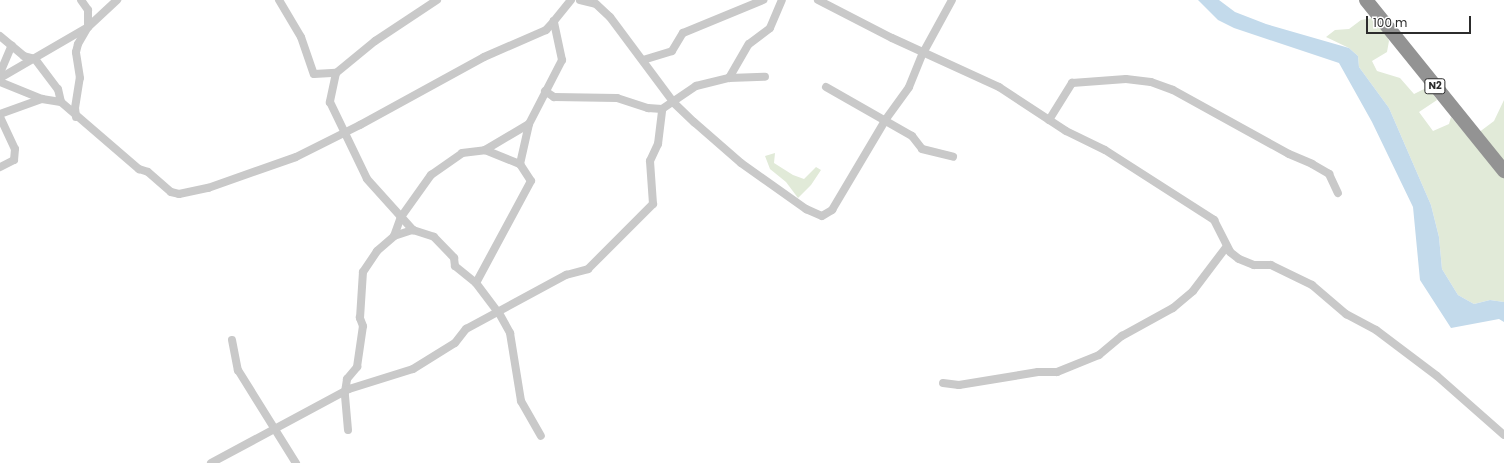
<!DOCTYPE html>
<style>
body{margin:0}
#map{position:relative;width:1504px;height:463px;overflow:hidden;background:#fff;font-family:Poppins,sans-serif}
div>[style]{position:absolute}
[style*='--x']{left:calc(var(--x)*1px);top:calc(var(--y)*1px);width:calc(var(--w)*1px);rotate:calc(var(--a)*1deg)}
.green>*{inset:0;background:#e1ead8}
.water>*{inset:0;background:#c3daeb}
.street>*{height:8px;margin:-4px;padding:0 4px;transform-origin:4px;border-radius:4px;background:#c9c9c9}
.highway>*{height:14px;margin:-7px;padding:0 7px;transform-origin:7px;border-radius:7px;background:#939393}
span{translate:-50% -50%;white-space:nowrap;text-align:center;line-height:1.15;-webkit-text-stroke:4px #fff;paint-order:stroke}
.shield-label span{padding:1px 3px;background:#fff;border:1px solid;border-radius:3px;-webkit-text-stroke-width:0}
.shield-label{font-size:10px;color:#2c2c2c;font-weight:700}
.scale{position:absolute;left:1366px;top:16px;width:105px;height:18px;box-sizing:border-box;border:2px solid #2c2c2c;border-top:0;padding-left:5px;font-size:12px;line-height:14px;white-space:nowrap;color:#2c2c2c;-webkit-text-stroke:3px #fff;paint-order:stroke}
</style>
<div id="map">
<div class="green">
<i style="clip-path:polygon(1373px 18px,1385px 32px,1389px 41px,1387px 52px,1372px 61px,1377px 71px,1400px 78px,1414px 94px,1428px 87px,1437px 100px,1419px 112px,1433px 131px,1449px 124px,1451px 117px,1470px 139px,1494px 121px,1504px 100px,1504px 302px,1490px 300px,1474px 304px,1458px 295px,1442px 269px,1439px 237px,1431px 205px,1389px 108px,1359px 67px,1358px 56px,1349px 48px,1326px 37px,1335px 30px,1349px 29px,1361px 20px)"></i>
<i style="clip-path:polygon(775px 153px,774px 163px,793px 175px,804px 179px,816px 167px,821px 170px,811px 185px,798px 198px,786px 182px,770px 169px,765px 156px)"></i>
</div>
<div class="water">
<i style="clip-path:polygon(1198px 0,1219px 0,1235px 12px,1266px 24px,1349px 48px,1358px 56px,1359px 67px,1389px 108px,1431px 205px,1439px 237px,1442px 269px,1458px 295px,1474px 304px,1490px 300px,1504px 302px,1504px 322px,1499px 319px,1451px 328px,1420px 280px,1413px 207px,1372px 122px,1339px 63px,1234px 28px,1218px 20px)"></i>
</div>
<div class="street">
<i style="--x:279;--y:0;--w:43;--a:59.3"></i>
<i style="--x:301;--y:37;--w:39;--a:71"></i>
<i style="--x:314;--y:74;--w:22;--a:-3"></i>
<i style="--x:437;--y:0;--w:74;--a:146.5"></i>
<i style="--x:375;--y:41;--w:50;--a:140.6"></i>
<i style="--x:336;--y:73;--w:30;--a:102"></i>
<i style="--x:330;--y:102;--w:85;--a:64.3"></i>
<i style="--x:367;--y:179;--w:69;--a:48"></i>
<i style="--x:413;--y:230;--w:22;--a:18"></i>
<i style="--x:434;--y:237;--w:29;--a:46"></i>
<i style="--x:454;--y:258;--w:8;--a:83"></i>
<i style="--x:455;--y:266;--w:27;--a:39"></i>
<i style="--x:476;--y:283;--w:38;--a:53"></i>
<i style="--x:499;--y:313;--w:23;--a:61"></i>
<i style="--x:510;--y:333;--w:69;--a:80.8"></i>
<i style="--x:521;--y:401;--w:40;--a:60.3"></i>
<i style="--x:580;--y:0;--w:16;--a:14"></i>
<i style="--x:596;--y:4;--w:19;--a:43"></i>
<i style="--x:610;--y:17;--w:107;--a:53.3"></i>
<i style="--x:674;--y:103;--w:28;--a:44"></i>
<i style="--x:694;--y:122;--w:62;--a:41.1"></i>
<i style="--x:741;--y:163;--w:80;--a:35.3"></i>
<i style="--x:806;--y:209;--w:17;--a:24"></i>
<i style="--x:822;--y:216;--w:12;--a:-31"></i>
<i style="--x:832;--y:210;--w:106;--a:-59.3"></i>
<i style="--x:886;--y:119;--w:39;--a:-54"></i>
<i style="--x:909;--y:87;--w:37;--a:-68"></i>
<i style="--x:923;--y:53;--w:60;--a:-61.3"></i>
<i style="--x:818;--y:0;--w:83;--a:27.2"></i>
<i style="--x:892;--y:38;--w:118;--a:24.6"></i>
<i style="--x:999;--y:87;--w:80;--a:33.3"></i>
<i style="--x:1066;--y:131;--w:43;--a:26"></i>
<i style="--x:1105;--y:150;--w:130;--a:32.7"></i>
<i style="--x:1214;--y:220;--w:36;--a:63"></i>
<i style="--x:1230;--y:252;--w:11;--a:38"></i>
<i style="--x:1239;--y:259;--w:16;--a:22"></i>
<i style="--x:1254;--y:265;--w:17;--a:0"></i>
<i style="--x:1271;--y:265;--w:46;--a:26"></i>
<i style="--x:1312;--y:285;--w:45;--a:40.5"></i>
<i style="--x:1346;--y:314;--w:34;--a:28"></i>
<i style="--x:1376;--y:330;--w:76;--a:37"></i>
<i style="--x:1437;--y:376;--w:89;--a:41.4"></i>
<i style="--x:0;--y:36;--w:31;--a:40"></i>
<i style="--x:24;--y:56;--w:11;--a:15"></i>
<i style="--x:35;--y:59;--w:38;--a:53"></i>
<i style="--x:58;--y:89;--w:13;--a:77"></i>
<i style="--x:643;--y:60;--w:30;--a:-17"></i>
<i style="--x:672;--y:51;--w:21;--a:-59"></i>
<i style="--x:683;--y:33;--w:87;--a:-22.4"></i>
<i style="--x:0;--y:73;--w:30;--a:-67"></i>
<i style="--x:0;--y:78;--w:102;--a:-30.1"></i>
<i style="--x:88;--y:27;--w:40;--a:-43"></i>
<i style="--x:729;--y:78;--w:39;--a:-60"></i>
<i style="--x:749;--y:44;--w:26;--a:-37"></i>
<i style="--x:770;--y:28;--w:30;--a:-67"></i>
<i style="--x:0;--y:82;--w:45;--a:22"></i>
<i style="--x:826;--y:87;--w:99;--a:29.7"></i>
<i style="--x:912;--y:136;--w:16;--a:52"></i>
<i style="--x:922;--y:149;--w:32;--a:14"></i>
<i style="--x:545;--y:91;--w:11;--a:34"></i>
<i style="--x:554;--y:97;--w:63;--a:0.9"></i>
<i style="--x:617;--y:98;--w:33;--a:18"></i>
<i style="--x:648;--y:108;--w:14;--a:4"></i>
<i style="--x:0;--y:114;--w:45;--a:-19.7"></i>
<i style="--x:42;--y:99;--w:19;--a:9"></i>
<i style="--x:61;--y:102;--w:103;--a:40.7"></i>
<i style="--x:139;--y:169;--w:9;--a:18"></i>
<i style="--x:148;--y:172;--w:30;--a:41"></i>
<i style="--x:171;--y:192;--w:8;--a:14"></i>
<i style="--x:179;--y:194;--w:30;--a:-12"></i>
<i style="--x:208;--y:188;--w:93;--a:-19.4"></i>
<i style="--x:296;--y:157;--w:72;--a:-26.6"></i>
<i style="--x:360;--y:125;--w:141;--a:-28.7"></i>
<i style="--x:484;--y:57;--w:68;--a:-23.5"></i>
<i style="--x:546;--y:30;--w:12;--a:-48"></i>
<i style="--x:0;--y:117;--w:35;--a:65"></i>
<i style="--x:15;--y:149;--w:11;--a:95"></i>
<i style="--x:14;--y:160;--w:16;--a:153"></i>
<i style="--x:76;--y:117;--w:9;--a:-96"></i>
<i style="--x:75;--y:108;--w:30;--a:-81"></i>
<i style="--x:80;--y:78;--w:26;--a:-99"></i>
<i style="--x:76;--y:52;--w:8;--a:-76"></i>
<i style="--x:78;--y:44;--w:20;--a:-60"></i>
<i style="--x:88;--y:27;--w:17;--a:-90"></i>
<i style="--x:88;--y:10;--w:12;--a:-125"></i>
<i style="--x:1049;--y:120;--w:44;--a:-58.1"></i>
<i style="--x:1072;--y:83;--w:54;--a:-4.2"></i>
<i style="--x:1126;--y:79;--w:25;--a:7"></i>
<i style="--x:1151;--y:82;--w:23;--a:20"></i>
<i style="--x:1173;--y:90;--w:132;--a:28.9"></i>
<i style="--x:1289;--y:154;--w:25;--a:23"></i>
<i style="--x:1312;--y:164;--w:20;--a:30"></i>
<i style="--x:1329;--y:174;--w:21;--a:65"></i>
<i style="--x:485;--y:150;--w:38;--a:22"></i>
<i style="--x:394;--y:236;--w:20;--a:-18"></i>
<i style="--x:476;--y:283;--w:116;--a:-61.7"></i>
<i style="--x:531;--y:181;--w:20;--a:-123"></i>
<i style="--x:520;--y:164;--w:41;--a:-77.3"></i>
<i style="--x:529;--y:124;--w:72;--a:-62.7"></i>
<i style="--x:562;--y:60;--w:40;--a:-102"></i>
<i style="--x:554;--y:21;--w:27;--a:-51"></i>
<i style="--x:232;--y:340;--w:31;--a:79"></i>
<i style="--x:238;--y:370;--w:110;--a:58.1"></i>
<i style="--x:943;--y:383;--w:16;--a:7"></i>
<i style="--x:959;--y:385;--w:80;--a:-9.3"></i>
<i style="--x:1038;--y:372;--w:19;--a:0"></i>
<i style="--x:1057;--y:372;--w:45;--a:-22"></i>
<i style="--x:1099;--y:355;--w:30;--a:-40"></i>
<i style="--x:1122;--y:336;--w:58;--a:-28.8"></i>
<i style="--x:1173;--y:308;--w:26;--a:-40"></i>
<i style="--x:1193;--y:291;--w:56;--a:-52.9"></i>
<i style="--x:348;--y:430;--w:38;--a:-95"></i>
<i style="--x:345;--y:392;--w:13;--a:-81"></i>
<i style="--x:347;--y:379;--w:16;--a:-50"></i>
<i style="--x:357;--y:367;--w:41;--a:-81.7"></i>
<i style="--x:363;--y:326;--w:9;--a:-111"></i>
<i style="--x:360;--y:318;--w:46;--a:-86.3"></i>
<i style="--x:363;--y:272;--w:25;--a:-56"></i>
<i style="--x:377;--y:251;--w:23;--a:-41"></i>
<i style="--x:394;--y:236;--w:20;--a:-70"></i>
<i style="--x:401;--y:217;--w:52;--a:-54.5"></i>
<i style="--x:431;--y:175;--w:38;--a:-35"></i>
<i style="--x:462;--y:153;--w:23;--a:-7"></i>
<i style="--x:485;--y:150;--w:51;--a:-30.6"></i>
<i style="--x:211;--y:463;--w:157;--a:-28.2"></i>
<i style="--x:349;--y:389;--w:67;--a:-17.4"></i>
<i style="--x:413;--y:369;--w:49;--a:-31.8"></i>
<i style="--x:455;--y:343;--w:18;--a:-52"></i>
<i style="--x:466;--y:329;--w:114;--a:-28.4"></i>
<i style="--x:566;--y:275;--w:23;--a:-15"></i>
<i style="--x:588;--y:269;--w:92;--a:-45"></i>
<i style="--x:653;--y:204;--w:43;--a:-94"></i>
<i style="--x:650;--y:161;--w:19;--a:-65"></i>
<i style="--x:658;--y:144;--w:35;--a:-83"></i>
<i style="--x:662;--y:109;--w:41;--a:-34.1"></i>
<i style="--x:696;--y:86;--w:34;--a:-14"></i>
<i style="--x:729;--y:78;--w:36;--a:-2"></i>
</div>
<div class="highway">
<i style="--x:1366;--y:0;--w:220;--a:51.1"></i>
</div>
<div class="shield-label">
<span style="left:1435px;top:86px">N2</span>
</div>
<div class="scale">100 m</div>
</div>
